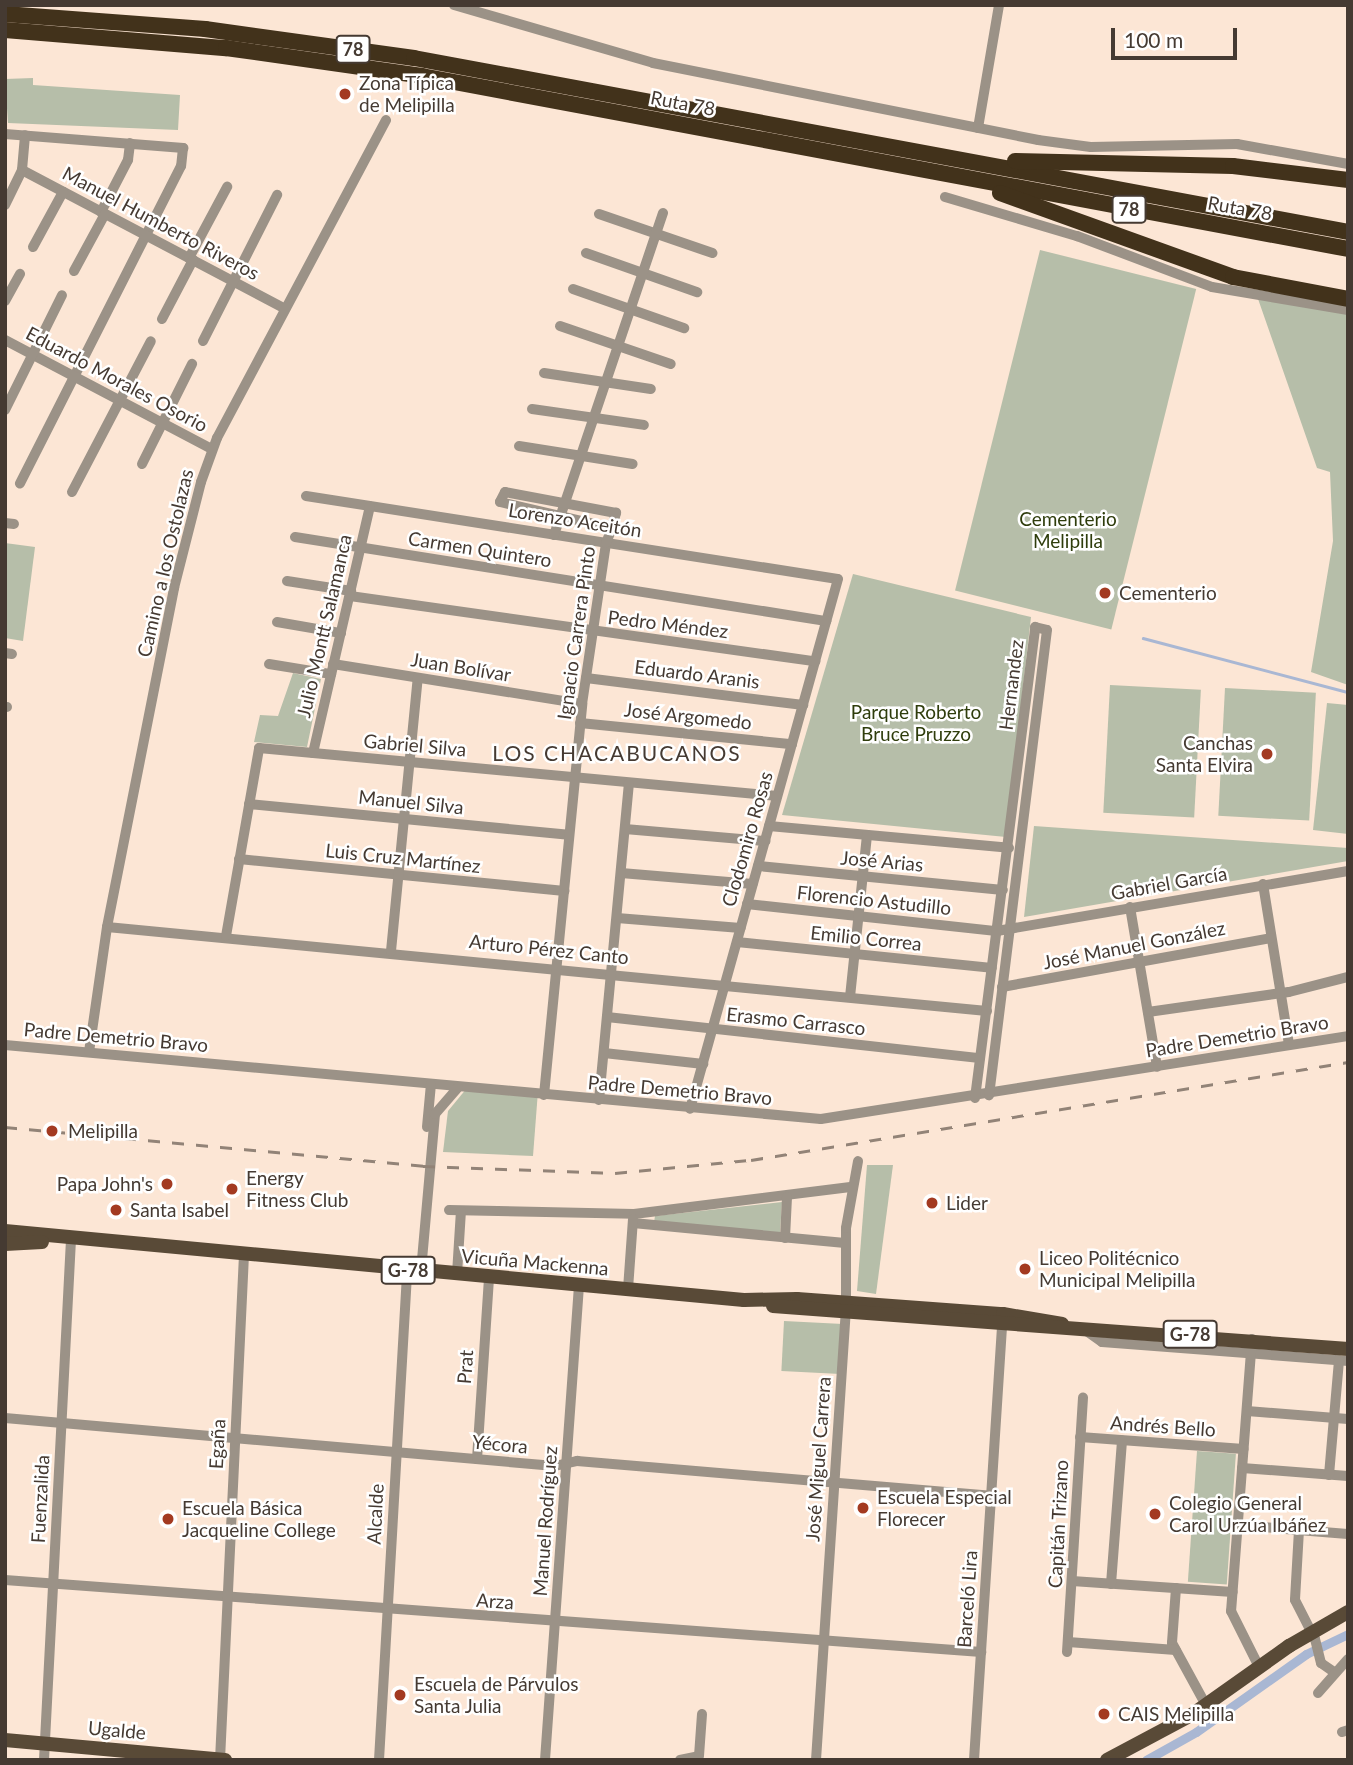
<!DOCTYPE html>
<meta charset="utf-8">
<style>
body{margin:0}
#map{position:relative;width:1353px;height:1765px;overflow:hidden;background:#fce6d5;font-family:Lato,sans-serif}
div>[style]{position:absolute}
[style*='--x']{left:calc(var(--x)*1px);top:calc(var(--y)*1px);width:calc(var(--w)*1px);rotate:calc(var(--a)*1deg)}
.green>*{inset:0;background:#b6bea9;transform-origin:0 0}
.stream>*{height:2.5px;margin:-1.25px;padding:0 1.25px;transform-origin:1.25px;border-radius:1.25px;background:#a9b7d3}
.canal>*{height:9px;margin:-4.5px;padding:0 4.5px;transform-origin:4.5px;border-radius:4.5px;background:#a9b7d3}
.minor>*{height:10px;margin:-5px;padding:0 5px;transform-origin:5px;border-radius:5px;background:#9b9287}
.major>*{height:14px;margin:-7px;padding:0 7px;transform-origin:7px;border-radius:7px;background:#594a37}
.highway>*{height:16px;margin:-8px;padding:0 8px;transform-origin:8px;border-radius:8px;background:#42321b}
.rail>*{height:2.5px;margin-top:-1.25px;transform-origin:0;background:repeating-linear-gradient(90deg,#928377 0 12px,transparent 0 24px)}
.dots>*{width:19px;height:19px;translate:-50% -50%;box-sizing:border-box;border:4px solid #fff;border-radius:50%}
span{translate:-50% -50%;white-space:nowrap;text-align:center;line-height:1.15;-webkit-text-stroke:5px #fff;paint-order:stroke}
.shield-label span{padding:2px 5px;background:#fff;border:2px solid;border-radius:5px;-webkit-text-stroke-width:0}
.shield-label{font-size:18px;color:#453a32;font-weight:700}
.poi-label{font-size:19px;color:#453a32}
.left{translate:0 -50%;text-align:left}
.right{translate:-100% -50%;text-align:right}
.street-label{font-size:19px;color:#453a32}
.park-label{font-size:19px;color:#2f3d0c}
.neighbourhood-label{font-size:21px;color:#453a32;letter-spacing:2px}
.frame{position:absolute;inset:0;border:7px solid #453a32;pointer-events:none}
.scale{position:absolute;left:1111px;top:28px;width:126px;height:32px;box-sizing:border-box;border:4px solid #453a32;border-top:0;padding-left:9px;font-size:21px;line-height:24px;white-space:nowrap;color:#453a32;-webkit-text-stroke:5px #fff;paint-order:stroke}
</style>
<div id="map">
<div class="green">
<i style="clip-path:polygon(33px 78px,33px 85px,180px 95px,178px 130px,8px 123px,5px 79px)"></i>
<i style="left:1040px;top:250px;width:161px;height:351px;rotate:14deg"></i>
<i style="clip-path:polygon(1257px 296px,1348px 310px,1348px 685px,1311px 672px,1333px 541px,1330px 472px,1317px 468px)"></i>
<i style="clip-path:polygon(5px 543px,35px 547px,23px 641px,5px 638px)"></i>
<i style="clip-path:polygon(853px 574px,1031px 617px,1006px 837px,782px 815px)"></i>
<i style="clip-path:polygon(293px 673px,321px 679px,307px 747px,254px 742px,260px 715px,278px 716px)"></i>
<i style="left:1110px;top:685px;width:91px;height:128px;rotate:3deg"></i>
<i style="left:1225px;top:688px;width:91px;height:128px;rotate:3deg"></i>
<i style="clip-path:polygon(1327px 703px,1348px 705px,1348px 834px,1313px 830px)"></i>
<i style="clip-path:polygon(1034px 826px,1348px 848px,1348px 861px,1024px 917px)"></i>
<i style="clip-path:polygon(467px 1088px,538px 1091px,533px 1156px,443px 1152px,448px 1111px)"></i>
<i style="clip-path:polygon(867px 1165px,893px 1165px,876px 1294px,857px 1291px)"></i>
<i style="clip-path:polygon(782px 1202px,780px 1233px,654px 1222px,655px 1216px)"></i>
<i style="left:784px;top:1321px;width:59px;height:50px;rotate:3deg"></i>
<i style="left:1197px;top:1451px;width:39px;height:131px;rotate:4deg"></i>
</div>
<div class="stream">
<i style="--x:1143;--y:638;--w:212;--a:14.8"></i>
</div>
<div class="canal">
<i style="--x:1146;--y:1760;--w:57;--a:-29.2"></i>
<i style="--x:1196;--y:1732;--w:135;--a:-35.3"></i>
<i style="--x:1306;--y:1654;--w:47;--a:-25.5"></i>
</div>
<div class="minor">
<i style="--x:454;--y:5;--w:207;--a:16.2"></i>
<i style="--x:653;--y:63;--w:393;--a:11.3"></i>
<i style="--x:1038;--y:140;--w:53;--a:7.5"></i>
<i style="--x:1091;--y:147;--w:146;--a:-1.2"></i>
<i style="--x:1237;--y:144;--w:113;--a:10.2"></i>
<i style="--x:978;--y:128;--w:125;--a:-80.3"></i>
<i style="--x:5;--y:134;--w:179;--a:4.5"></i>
<i style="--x:183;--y:148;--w:18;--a:96"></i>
<i style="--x:181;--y:166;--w:356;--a:116.9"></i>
<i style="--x:22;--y:170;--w:296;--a:27.8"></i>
<i style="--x:945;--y:197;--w:138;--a:16.5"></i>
<i style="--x:1077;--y:236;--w:144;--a:20.7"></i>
<i style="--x:1212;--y:287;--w:138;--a:9.6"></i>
<i style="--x:5;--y:205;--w:39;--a:-64"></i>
<i style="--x:22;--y:170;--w:35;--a:-85"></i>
<i style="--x:101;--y:212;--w:59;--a:-62.6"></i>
<i style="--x:128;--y:160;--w:17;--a:-83"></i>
<i style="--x:599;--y:214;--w:120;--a:19"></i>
<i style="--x:33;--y:247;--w:63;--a:-61.4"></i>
<i style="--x:586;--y:253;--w:118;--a:19.4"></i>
<i style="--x:189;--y:258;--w:81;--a:-61.8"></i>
<i style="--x:74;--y:271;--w:65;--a:-61.5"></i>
<i style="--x:573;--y:289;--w:118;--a:19.4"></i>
<i style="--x:5;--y:301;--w:31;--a:-61"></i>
<i style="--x:162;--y:319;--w:67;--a:-62.3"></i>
<i style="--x:560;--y:326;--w:117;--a:18.9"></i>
<i style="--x:5;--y:340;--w:234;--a:27.8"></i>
<i style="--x:203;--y:341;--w:164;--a:-63.1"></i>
<i style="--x:544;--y:373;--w:108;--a:8.5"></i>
<i style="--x:532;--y:409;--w:113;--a:8.1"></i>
<i style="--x:5;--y:410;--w:128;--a:-63.6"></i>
<i style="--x:519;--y:446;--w:115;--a:9"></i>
<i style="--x:142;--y:464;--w:112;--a:-63.4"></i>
<i style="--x:72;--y:492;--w:170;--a:-62.4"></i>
<i style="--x:306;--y:496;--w:538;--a:8.87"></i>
<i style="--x:838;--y:579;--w:550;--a:105.6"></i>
<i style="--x:5;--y:523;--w:9;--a:6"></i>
<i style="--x:554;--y:535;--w:340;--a:-71.3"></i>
<i style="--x:295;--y:537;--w:538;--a:8.99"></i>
<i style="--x:287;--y:581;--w:65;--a:8.9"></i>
<i style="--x:350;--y:596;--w:470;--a:8"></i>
<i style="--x:277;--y:622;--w:65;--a:9.8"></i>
<i style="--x:5;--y:653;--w:7;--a:8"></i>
<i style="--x:269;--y:664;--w:63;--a:9.2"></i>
<i style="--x:333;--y:664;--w:252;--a:9.1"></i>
<i style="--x:586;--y:678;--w:219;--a:7.1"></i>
<i style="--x:5;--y:707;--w:2;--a:0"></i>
<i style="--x:580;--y:723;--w:213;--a:5.7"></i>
<i style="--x:313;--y:753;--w:253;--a:-77"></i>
<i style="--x:249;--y:804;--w:321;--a:5.5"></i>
<i style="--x:769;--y:826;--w:241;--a:5.2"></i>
<i style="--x:625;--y:829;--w:141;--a:4.9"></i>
<i style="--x:239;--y:859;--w:327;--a:5.6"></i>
<i style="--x:758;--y:866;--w:246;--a:5.6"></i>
<i style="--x:621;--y:873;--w:132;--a:4.8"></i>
<i style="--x:1263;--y:884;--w:163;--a:80.8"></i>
<i style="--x:747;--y:904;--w:251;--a:6.2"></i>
<i style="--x:997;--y:931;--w:356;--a:-9.7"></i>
<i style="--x:1130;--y:907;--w:162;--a:80.4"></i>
<i style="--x:617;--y:918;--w:124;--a:4.6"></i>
<i style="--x:107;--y:927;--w:884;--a:5.45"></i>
<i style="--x:226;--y:936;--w:191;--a:-80"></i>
<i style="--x:259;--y:748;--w:520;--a:5.29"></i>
<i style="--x:737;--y:942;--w:256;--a:5.8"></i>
<i style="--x:391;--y:951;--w:274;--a:-84.4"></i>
<i style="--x:1002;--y:987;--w:273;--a:-10.3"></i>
<i style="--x:850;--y:997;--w:163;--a:-84"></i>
<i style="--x:1148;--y:1012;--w:142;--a:-8.1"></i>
<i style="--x:1289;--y:992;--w:61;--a:-14.3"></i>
<i style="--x:607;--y:1017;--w:375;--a:6.3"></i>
<i style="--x:5;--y:1045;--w:819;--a:5.18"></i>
<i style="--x:821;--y:1119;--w:533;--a:-8.95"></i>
<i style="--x:89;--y:1052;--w:126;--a:-81.8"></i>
<i style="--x:107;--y:927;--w:346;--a:-78.8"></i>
<i style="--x:174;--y:588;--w:109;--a:-75.7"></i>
<i style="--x:201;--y:482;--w:47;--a:-70"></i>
<i style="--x:217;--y:438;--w:360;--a:-62"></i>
<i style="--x:604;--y:1053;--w:100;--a:6.3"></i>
<i style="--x:544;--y:1095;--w:393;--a:-84.4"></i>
<i style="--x:582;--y:704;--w:163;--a:-81.5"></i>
<i style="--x:606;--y:543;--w:16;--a:-68"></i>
<i style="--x:612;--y:528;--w:16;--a:-75"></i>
<i style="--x:616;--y:513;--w:113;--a:-169.3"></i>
<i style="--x:505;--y:492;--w:11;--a:117"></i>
<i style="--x:500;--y:502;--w:115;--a:13.1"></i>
<i style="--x:975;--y:1098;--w:475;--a:-82.7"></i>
<i style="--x:1035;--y:627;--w:12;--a:14"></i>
<i style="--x:1047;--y:630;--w:469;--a:97.1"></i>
<i style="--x:599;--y:1100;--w:318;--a:-84.6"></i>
<i style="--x:427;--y:1127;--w:43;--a:-84.7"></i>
<i style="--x:449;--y:1210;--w:185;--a:1.2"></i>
<i style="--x:634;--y:1214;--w:220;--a:-7.1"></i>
<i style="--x:633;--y:1223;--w:213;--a:5.4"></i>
<i style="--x:785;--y:1238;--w:41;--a:-87.2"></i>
<i style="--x:421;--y:1271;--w:158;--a:-84.9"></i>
<i style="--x:435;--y:1114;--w:35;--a:-49"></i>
<i style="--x:457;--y:1274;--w:63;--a:-86.4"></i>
<i style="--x:628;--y:1289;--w:70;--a:-85.9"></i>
<i style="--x:1085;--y:1330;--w:21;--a:35"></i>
<i style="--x:1102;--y:1342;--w:247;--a:4.4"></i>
<i style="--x:1252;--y:1339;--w:273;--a:94.4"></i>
<i style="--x:1231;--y:1611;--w:63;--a:63.4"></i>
<i style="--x:1247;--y:1411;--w:101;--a:4.5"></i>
<i style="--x:5;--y:1418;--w:552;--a:4.99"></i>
<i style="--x:555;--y:1466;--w:23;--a:-13"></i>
<i style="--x:577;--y:1461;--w:415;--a:4.8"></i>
<i style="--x:1080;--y:1437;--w:164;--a:4.2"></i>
<i style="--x:477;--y:1459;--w:182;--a:-86.2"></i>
<i style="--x:1242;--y:1468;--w:106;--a:4.3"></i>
<i style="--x:1329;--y:1475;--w:115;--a:-85"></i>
<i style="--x:1238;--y:1525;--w:110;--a:4.7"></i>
<i style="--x:1299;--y:1530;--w:70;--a:93.3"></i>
<i style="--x:1295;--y:1600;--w:44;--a:62.9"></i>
<i style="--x:1315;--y:1639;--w:25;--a:76"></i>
<i style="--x:1321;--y:1663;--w:16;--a:35"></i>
<i style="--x:5;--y:1580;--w:979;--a:4.22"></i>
<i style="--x:1072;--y:1581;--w:161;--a:3.9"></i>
<i style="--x:1111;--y:1584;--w:144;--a:-85.6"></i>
<i style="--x:1176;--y:1588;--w:55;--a:94.2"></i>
<i style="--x:1172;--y:1643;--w:71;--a:61.3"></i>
<i style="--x:1068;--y:1642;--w:108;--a:4.2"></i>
<i style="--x:1067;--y:1652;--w:255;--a:-86.4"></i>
<i style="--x:1318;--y:1693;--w:45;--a:-48.6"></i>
<i style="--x:1342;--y:1732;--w:6;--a:-18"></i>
<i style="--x:44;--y:1760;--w:521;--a:-87.03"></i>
<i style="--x:220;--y:1760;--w:506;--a:-87.28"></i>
<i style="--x:379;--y:1760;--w:491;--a:-86.7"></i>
<i style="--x:545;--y:1760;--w:476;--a:-85.9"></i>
<i style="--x:680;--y:1760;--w:19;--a:-12"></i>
<i style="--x:699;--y:1756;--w:42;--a:-85.9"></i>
<i style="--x:816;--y:1760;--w:447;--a:-86.2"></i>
<i style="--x:846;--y:1314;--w:86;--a:-90"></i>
<i style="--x:846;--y:1228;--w:68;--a:-79.8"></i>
<i style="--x:974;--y:1760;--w:445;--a:-86.3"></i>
</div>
<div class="major">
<i style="--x:5;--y:1231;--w:742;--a:5.33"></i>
<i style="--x:744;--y:1300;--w:53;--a:-1.1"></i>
<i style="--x:797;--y:1299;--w:207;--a:4.2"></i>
<i style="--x:1003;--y:1314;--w:60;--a:9.6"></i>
<i style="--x:5;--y:1244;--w:37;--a:-3"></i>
<i style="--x:773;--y:1306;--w:577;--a:4.28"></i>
<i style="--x:5;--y:1740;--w:221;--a:5.2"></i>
<i style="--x:1107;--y:1760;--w:98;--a:-28.1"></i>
<i style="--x:1193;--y:1714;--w:118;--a:-35.3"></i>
<i style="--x:1289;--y:1646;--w:68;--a:-30"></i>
</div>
<div class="highway">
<i style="--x:5;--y:14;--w:201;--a:4.3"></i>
<i style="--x:205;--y:29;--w:211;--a:7.9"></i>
<i style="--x:414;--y:58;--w:950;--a:10.55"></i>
<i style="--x:5;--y:30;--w:222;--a:4.7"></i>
<i style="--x:226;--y:48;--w:198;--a:8.1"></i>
<i style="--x:422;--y:76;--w:942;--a:10.58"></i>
<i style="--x:1015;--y:161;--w:218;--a:1.3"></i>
<i style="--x:1233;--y:166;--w:116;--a:6.9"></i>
<i style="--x:1000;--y:193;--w:248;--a:19.8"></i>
<i style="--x:1233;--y:277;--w:117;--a:10.8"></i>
</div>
<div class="rail">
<i style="--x:5;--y:1127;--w:420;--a:5.3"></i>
<i style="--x:423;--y:1166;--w:192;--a:2.1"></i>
<i style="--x:615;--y:1173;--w:137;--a:-5.5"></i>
<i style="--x:751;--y:1160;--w:605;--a:-9.32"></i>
</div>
<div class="dots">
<i style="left:345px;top:94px;background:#a33a21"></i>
<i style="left:1105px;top:593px;background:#a33a21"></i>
<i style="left:1267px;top:754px;background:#a33a21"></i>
<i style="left:52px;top:1131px;background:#a33a21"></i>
<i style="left:167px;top:1184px;background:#a33a21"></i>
<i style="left:232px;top:1189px;background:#a33a21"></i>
<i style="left:932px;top:1203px;background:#a33a21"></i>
<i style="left:116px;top:1210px;background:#a33a21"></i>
<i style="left:1025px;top:1269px;background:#a33a21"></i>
<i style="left:863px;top:1508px;background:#a33a21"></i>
<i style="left:1155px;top:1514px;background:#a33a21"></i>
<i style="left:168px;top:1519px;background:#a33a21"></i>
<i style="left:400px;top:1695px;background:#a33a21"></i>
<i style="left:1104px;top:1714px;background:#a33a21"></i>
</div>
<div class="shield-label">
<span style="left:353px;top:49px">78</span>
<span style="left:1129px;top:209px">78</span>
<span style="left:408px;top:1270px">G-78</span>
<span style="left:1190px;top:1334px">G-78</span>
</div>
<div class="poi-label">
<span class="left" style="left:359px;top:94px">Zona Típica<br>de Melipilla</span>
<span class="left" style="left:1119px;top:593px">Cementerio</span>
<span class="right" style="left:1253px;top:754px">Canchas<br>Santa Elvira</span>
<span class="left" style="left:68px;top:1131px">Melipilla</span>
<span class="left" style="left:246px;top:1189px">Energy<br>Fitness Club</span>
<span class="right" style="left:153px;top:1184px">Papa John's</span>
<span class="left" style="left:946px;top:1203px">Lider</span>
<span class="left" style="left:130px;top:1210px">Santa Isabel</span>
<span class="left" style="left:1039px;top:1269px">Liceo Politécnico<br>Municipal Melipilla</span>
<span class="left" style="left:877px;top:1508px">Escuela Especial<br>Florecer</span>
<span class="left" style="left:1169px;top:1514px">Colegio General<br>Carol Urzúa Ibáñez</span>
<span class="left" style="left:182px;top:1519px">Escuela Básica<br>Jacqueline College</span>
<span class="left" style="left:414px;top:1695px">Escuela de Párvulos<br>Santa Julia</span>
<span class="left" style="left:1118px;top:1714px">CAIS Melipilla</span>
</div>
<div class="street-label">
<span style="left:683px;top:103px;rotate:11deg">Ruta 78</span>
<span style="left:1240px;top:208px;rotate:10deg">Ruta 78</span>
<span style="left:161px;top:223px;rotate:28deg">Manuel Humberto Riveros</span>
<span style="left:117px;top:379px;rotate:28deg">Eduardo Morales Osorio</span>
<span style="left:575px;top:520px;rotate:9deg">Lorenzo Aceitón</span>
<span style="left:480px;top:549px;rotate:9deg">Carmen Quintero</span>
<span style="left:165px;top:563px;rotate:-77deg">Camino a los Ostolazas</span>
<span style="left:668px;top:624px;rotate:7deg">Pedro Méndez</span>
<span style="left:324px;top:626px;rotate:-77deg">Julio Montt Salamanca</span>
<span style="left:576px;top:633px;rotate:-82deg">Ignacio Carrera Pinto</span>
<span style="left:461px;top:667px;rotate:9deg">Juan Bolívar</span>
<span style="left:697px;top:674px;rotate:7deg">Eduardo Aranis</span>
<span style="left:1011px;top:685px;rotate:-83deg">Hernandez</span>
<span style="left:688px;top:716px;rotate:6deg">José Argomedo</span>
<span style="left:415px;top:745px;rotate:5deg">Gabriel Silva</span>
<span style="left:411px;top:802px;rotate:6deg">Manuel Silva</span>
<span style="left:747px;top:839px;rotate:-74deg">Clodomiro Rosas</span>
<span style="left:403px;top:858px;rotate:6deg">Luis Cruz Martínez</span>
<span style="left:882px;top:861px;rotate:5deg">José Arias</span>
<span style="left:1169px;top:883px;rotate:-10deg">Gabriel García</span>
<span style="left:874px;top:900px;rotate:6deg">Florencio Astudillo</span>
<span style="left:866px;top:938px;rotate:6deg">Emilio Correa</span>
<span style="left:1134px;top:945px;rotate:-11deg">José Manuel González</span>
<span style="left:549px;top:949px;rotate:6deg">Arturo Pérez Canto</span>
<span style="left:796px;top:1021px;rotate:6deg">Erasmo Carrasco</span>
<span style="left:1237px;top:1036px;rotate:-9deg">Padre Demetrio Bravo</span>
<span style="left:116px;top:1037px;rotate:5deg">Padre Demetrio Bravo</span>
<span style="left:680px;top:1090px;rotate:5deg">Padre Demetrio Bravo</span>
<span style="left:535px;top:1262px;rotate:5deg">Vicuña Mackenna</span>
<span style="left:465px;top:1367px;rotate:-86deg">Prat</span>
<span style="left:1163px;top:1426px;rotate:4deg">Andrés Bello</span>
<span style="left:217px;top:1444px;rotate:-87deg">Egaña</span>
<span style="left:500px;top:1444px;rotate:5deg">Yécora</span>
<span style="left:818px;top:1459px;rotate:-86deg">José Miguel Carrera</span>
<span style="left:40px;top:1499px;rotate:-87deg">Fuenzalida</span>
<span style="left:375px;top:1514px;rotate:-87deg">Alcalde</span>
<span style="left:545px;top:1521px;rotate:-86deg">Manuel Rodríguez</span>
<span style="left:1058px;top:1524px;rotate:-87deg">Capitán Trizano</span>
<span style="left:967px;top:1599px;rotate:-86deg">Barceló Lira</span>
<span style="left:495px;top:1601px;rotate:4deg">Arza</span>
<span style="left:117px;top:1730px;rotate:5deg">Ugalde</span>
</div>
<div class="park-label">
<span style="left:1068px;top:530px">Cementerio<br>Melipilla</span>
<span style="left:916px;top:723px">Parque Roberto<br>Bruce Pruzzo</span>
</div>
<div class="neighbourhood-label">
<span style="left:617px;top:753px">LOS CHACABUCANOS</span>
</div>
<div class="frame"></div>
<div class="scale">100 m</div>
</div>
